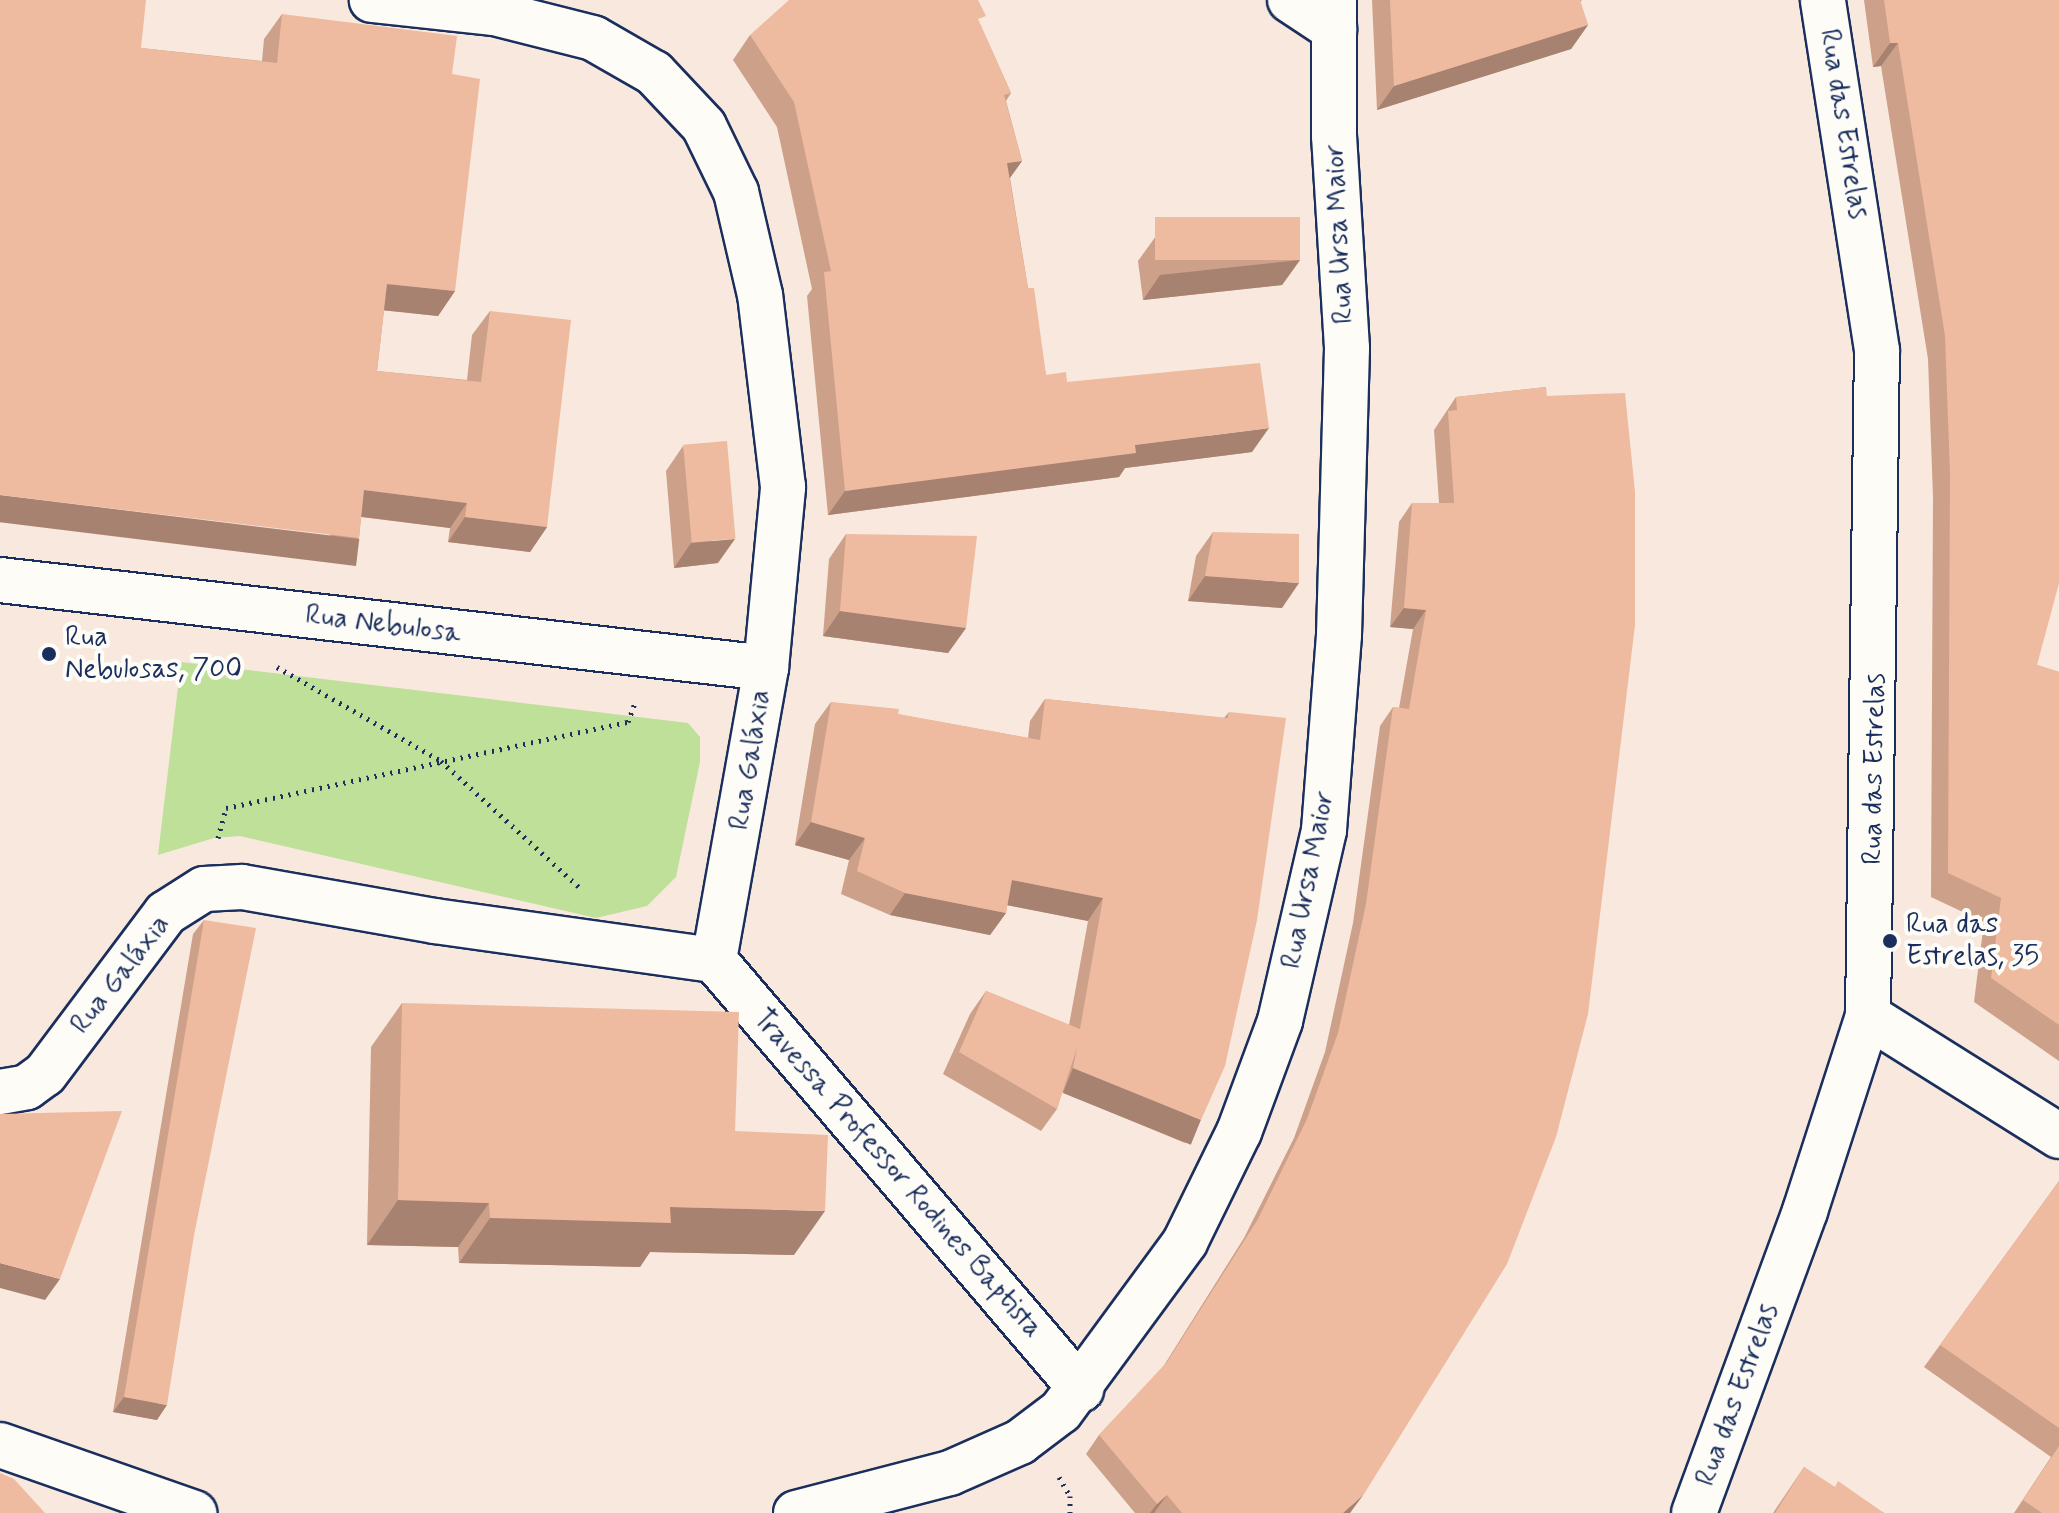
<!DOCTYPE html>
<meta charset="utf-8">
<style>
body{margin:0}
#map{position:relative;width:2059px;height:1513px;overflow:hidden;background:#f8e8dd;font-family:Mynerve,sans-serif}
div>[style]{position:absolute}
[style*='--x']{left:calc(var(--x)*1px);top:calc(var(--y)*1px);width:calc(var(--w)*1px);rotate:calc(var(--a)*1deg)}
.green>*{inset:0;background:#bee099}
.path>*{height:5px;margin-top:-2.5px;transform-origin:0;background:repeating-linear-gradient(90deg,#1b2f5e 0 2px,transparent 0 8px)}
.roads{filter:drop-shadow(2px 0 #1b2f5e) drop-shadow(-2px 0 #1b2f5e) drop-shadow(0 2px #1b2f5e) drop-shadow(0 -2px #1b2f5e)}
.minor>*{height:44px;margin:-22px;padding:0 22px;transform-origin:22px;border-radius:22px;background:#fdfcf7}
.wall>*{inset:0;background:#cda08a}
.shaded-wall>*{inset:0;background:#a78270;transform-origin:0 0}
.building>*{inset:0;background:#eebaa0;transform-origin:0 0}
.dots>*{width:22px;height:22px;translate:-50% -50%;box-sizing:border-box;border:4px solid #fdfcf7;border-radius:50%}
span{translate:-50% -50%;white-space:nowrap;text-align:center;line-height:1.15;-webkit-text-stroke:8px #fdfcf7;paint-order:stroke}
.street-label{font-size:28px;color:#1b2f5e}
.poi-label{font-size:28px;color:#1b2f5e}
.left{translate:0 -50%;text-align:left}
</style>
<div id="map">
<div class="green">
<i style="clip-path:polygon(181px 662px,688px 723px,700px 737px,700px 762px,676px 877px,647px 906px,596px 918px,240px 836px,214px 838px,158px 855px)"></i>
</div>
<div class="path">
<i style="--x:277;--y:667;--w:189;--a:29.8"></i>
<i style="--x:441;--y:761;--w:188;--a:42.4"></i>
<i style="--x:218;--y:838;--w:31;--a:-75"></i>
<i style="--x:226;--y:808;--w:411;--a:-12.1"></i>
<i style="--x:628;--y:722;--w:20;--a:-70"></i>
<i style="--x:1059;--y:1477;--w:22;--a:60"></i>
<i style="--x:1070;--y:1496;--w:17;--a:90"></i>
</div>
<div class="roads">
<div class="minor">
<i style="--x:1290;--y:0;--w:53;--a:33.4"></i>
<i style="--x:0;--y:580;--w:771;--a:6.55"></i>
<i style="--x:714;--y:960;--w:565;--a:49.45"></i>
<i style="--x:1868;--y:1016;--w:226;--a:32.1"></i>
<i style="--x:0;--y:1092;--w:27;--a:-10"></i>
<i style="--x:27;--y:1087;--w:22;--a:-36"></i>
<i style="--x:45;--y:1074;--w:201;--a:-53.1"></i>
<i style="--x:166;--y:913;--w:45;--a:-32.3"></i>
<i style="--x:204;--y:889;--w:38;--a:-3"></i>
<i style="--x:242;--y:887;--w:196;--a:10"></i>
<i style="--x:435;--y:921;--w:282;--a:8"></i>
<i style="--x:714;--y:960;--w:297;--a:-79.9"></i>
<i style="--x:766;--y:668;--w:182;--a:-84.6"></i>
<i style="--x:783;--y:487;--w:193;--a:-96.8"></i>
<i style="--x:760;--y:295;--w:106;--a:-103.1"></i>
<i style="--x:736;--y:192;--w:73;--a:-115.9"></i>
<i style="--x:704;--y:126;--w:73;--a:-133.3"></i>
<i style="--x:654;--y:73;--w:70;--a:-150.2"></i>
<i style="--x:593;--y:38;--w:102;--a:-165.8"></i>
<i style="--x:494;--y:13;--w:123;--a:-173.9"></i>
<i style="--x:0;--y:1445;--w:206;--a:19.3"></i>
<i style="--x:796;--y:1513;--w:159;--a:-14.6"></i>
<i style="--x:950;--y:1473;--w:77;--a:-23.9"></i>
<i style="--x:1020;--y:1442;--w:51;--a:-37.1"></i>
<i style="--x:1061;--y:1411;--w:210;--a:-53.7"></i>
<i style="--x:1185;--y:1242;--w:123;--a:-63.9"></i>
<i style="--x:1239;--y:1132;--w:118;--a:-69.7"></i>
<i style="--x:1280;--y:1021;--w:196;--a:-77"></i>
<i style="--x:1324;--y:830;--w:196;--a:-85.6"></i>
<i style="--x:1339;--y:635;--w:287;--a:-88.4"></i>
<i style="--x:1347;--y:348;--w:212;--a:-93.5"></i>
<i style="--x:1334;--y:136;--w:136;--a:-90"></i>
<i style="--x:1694;--y:1513;--w:322;--a:-69.8"></i>
<i style="--x:1805;--y:1211;--w:205;--a:-72.1"></i>
<i style="--x:1868;--y:1016;--w:666;--a:-89.23"></i>
<i style="--x:1877;--y:350;--w:354;--a:-98.8"></i>
</div>
</div>
<div class="wall">
<i style="clip-path:polygon(1372px 0,1582px 0,1580px 2px,1588px 25px,1571px 49px,1377px 110px)"></i>
<i style="clip-path:polygon(1864px 0,2059px 0,2037px 665px,2059px 672px,2059px 1061px,1974px 1002px,1984px 922px,1931px 897px,1933px 497px,1928px 359px,1881px 66px,1873px 67px)"></i>
<i style="clip-path:polygon(282px 14px,452px 74px,455px 291px,438px 316px,384px 310px,377px 371px,467px 380px,472px 335px,490px 311px,547px 527px,530px 552px,448px 542px,450px 528px,361px 517px,359px 538px,341px 563px,141px 48px,262px 61px,264px 39px)"></i>
<i style="clip-path:polygon(980px 24px,1011px 93px,1006px 101px,1022px 161px,1010px 178px,1028px 288px,1046px 375px,1067px 382px,1252px 452px,1125px 468px,1119px 477px,828px 515px,807px 296px,812px 289px,777px 127px,733px 60px,750px 35px)"></i>
<i style="clip-path:polygon(1156px 236px,1300px 260px,1282px 285px,1143px 300px,1138px 261px)"></i>
<i style="clip-path:polygon(1546px 387px,1350px 1513px,1135px 1513px,1086px 1454px,1099px 1435px,1163px 1367px,1244px 1238px,1294px 1138px,1325px 1052px,1353px 923px,1380px 726px,1393px 707px,1399px 708px,1413px 629px,1390px 627px,1399px 522px,1412px 503px,1439px 503px,1434px 430px,1456px 397px)"></i>
<i style="clip-path:polygon(683px 446px,718px 563px,674px 568px,666px 471px)"></i>
<i style="clip-path:polygon(1213px 532px,1282px 608px,1188px 601px,1196px 556px)"></i>
<i style="clip-path:polygon(846px 534px,966px 628px,948px 653px,823px 636px,829px 559px)"></i>
<i style="clip-path:polygon(1045px 699px,1224px 718px,1229px 712px,1185px 1143px,1062px 1092px,1057px 1109px,1041px 1131px,943px 1074px,970px 1014px,986px 991px,1069px 1025px,1088px 921px,1007px 905px,1006px 913px,990px 935px,890px 915px,841px 894px,849px 860px,795px 845px,815px 724px,831px 702px,1028px 738px,1030px 721px)"></i>
<i style="clip-path:polygon(204px 920px,157px 1420px,113px 1412px,193px 934px)"></i>
<i style="clip-path:polygon(402px 1003px,735px 1131px,794px 1255px,650px 1252px,640px 1267px,459px 1263px,458px 1247px,367px 1245px,371px 1047px)"></i>
<i style="clip-path:polygon(2059px 1181px,2059px 1513px,2014px 1513px,2051px 1457px,1924px 1367px)"></i>
<i style="clip-path:polygon(1804px 1467px,1834px 1487px,1884px 1513px,1773px 1513px)"></i>
</div>
<div class="shaded-wall">
<i style="clip-path:polygon(1588px 25px,1571px 49px,1377px 110px,1394px 86px)"></i>
<i style="clip-path:polygon(1890px 43px,1898px 43px,1881px 66px,1873px 67px)"></i>
<i style="clip-path:polygon(1022px 161px,1004px 186px,1007px 163px)"></i>
<i style="clip-path:polygon(1300px 260px,1282px 285px,1143px 300px,1160px 275px)"></i>
<i style="clip-path:polygon(387px 284px,455px 291px,438px 316px,370px 309px)"></i>
<i style="clip-path:polygon(1269px 428px,1252px 452px,1125px 468px,1119px 477px,828px 515px,845px 491px,1135px 445px)"></i>
<i style="clip-path:polygon(364px 490px,467px 503px,450px 528px,347px 515px)"></i>
<i style="left:0;top:495px;width:362px;height:27px;rotate:7deg"></i>
<i style="clip-path:polygon(465px 517px,547px 527px,530px 552px,448px 542px)"></i>
<i style="clip-path:polygon(735px 539px,718px 563px,674px 568px,691px 543px)"></i>
<i style="clip-path:polygon(1205px 576px,1299px 583px,1282px 608px,1188px 601px)"></i>
<i style="clip-path:polygon(1404px 608px,1426px 610px,1413px 629px,1390px 627px)"></i>
<i style="clip-path:polygon(840px 611px,966px 628px,948px 653px,823px 636px)"></i>
<i style="clip-path:polygon(811px 822px,865px 838px,849px 860px,795px 845px)"></i>
<i style="clip-path:polygon(1012px 880px,1103px 898px,1088px 921px,996px 903px)"></i>
<i style="clip-path:polygon(905px 893px,1006px 913px,990px 935px,890px 915px)"></i>
<i style="left:1073px;top:1068px;width:138px;height:27px;rotate:22deg"></i>
<i style="clip-path:polygon(398px 1200px,489px 1203px,458px 1247px,367px 1245px)"></i>
<i style="clip-path:polygon(670px 1207px,825px 1211px,794px 1255px,650px 1252px,640px 1267px,459px 1263px,490px 1218px)"></i>
<i style="clip-path:polygon(0 1263px,60px 1279px,45px 1300px,0 1288px)"></i>
<i style="clip-path:polygon(124px 1397px,167px 1405px,157px 1420px,113px 1412px)"></i>
<i style="clip-path:polygon(1364px 1494px,1350px 1513px,1343px 1513px)"></i>
<i style="clip-path:polygon(1167px 1495px,1154px 1513px,1150px 1513px,1157px 1504px)"></i>
</div>
<div class="building">
<i style="clip-path:polygon(0 0,146px 0,141px 48px,277px 63px,282px 14px,457px 36px,452px 74px,480px 79px,455px 291px,387px 284px,377px 371px,481px 382px,490px 311px,571px 320px,547px 527px,465px 517px,467px 503px,364px 490px,359px 538px,0 495px)"></i>
<i style="clip-path:polygon(789px 0,978px 0,986px 16px,978px 19px,1011px 93px,1004px 95px,1022px 161px,1007px 163px,1028px 288px,1034px 288px,1046px 375px,1066px 372px,1067px 382px,1260px 363px,1269px 428px,1135px 445px,1136px 453px,845px 491px,824px 272px,831px 271px,794px 102px,750px 35px)"></i>
<i style="clip-path:polygon(1390px 0,1580px 0,1588px 25px,1394px 86px)"></i>
<i style="clip-path:polygon(1884px 0,2059px 0,2059px 583px,2037px 665px,2059px 672px,2059px 1025px,1991px 978px,2001px 898px,1948px 873px,1950px 474px,1945px 336px,1898px 43px,1890px 43px)"></i>
<i style="left:1300px;top:217px;width:43px;height:145px;rotate:90deg"></i>
<i style="clip-path:polygon(1546px 387px,1547px 396px,1625px 393px,1635px 492px,1635px 625px,1588px 1014px,1556px 1137px,1507px 1264px,1364px 1494px,1343px 1513px,1182px 1513px,1167px 1495px,1157px 1504px,1099px 1435px,1167px 1362px,1258px 1219px,1307px 1119px,1338px 1033px,1366px 904px,1393px 707px,1409px 709px,1426px 610px,1404px 608px,1412px 503px,1454px 503px,1448px 411px,1457px 410px,1456px 397px)"></i>
<i style="left:727px;top:441px;width:98px;height:44px;rotate:85deg"></i>
<i style="clip-path:polygon(1213px 532px,1299px 534px,1299px 583px,1205px 576px)"></i>
<i style="clip-path:polygon(846px 534px,977px 536px,966px 628px,840px 611px)"></i>
<i style="clip-path:polygon(1045px 699px,1228px 718px,1229px 712px,1286px 718px,1257px 920px,1225px 1066px,1201px 1120px,1073px 1068px,1077px 1048px,1057px 1109px,959px 1052px,986px 991px,1080px 1029px,1103px 898px,1012px 880px,1006px 913px,905px 893px,857px 871px,865px 838px,811px 822px,831px 702px,899px 709px,898px 714px,1040px 740px)"></i>
<i style="clip-path:polygon(204px 920px,256px 928px,194px 1235px,167px 1405px,124px 1397px)"></i>
<i style="clip-path:polygon(402px 1003px,739px 1012px,735px 1131px,828px 1135px,825px 1211px,670px 1207px,671px 1223px,490px 1218px,489px 1203px,398px 1200px)"></i>
<i style="clip-path:polygon(122px 1111px,60px 1279px,0 1263px,0 1114px)"></i>
<i style="clip-path:polygon(2059px 1181px,2059px 1428px,1940px 1345px)"></i>
<i style="clip-path:polygon(2059px 1446px,2059px 1513px,2042px 1513px,2023px 1500px)"></i>
<i style="clip-path:polygon(1804px 1467px,1835px 1487px,1838px 1481px,1884px 1513px,1775px 1513px)"></i>
<i style="clip-path:polygon(0 1473px,14px 1479px,45px 1513px,0 1513px)"></i>
</div>
<div class="dots">
<i style="left:49px;top:654px;background:#1b2f5e"></i>
<i style="left:1890px;top:941px;background:#1b2f5e"></i>
</div>
<div class="street-label">
<span style="left:1843px;top:124px;rotate:81deg">Rua das Estrelas</span>
<span style="left:1340px;top:234px;rotate:-93deg">Rua Ursa Maior</span>
<span style="left:383px;top:625px;rotate:7deg">Rua Nebulosa</span>
<span style="left:751px;top:760px;rotate:-81deg">Rua Galáxia</span>
<span style="left:1875px;top:769px;rotate:-89deg">Rua das Estrelas</span>
<span style="left:1309px;top:880px;rotate:-79deg">Rua Ursa Maior</span>
<span style="left:121px;top:975px;rotate:-52deg">Rua Galáxia</span>
<span style="left:897px;top:1174px;rotate:49deg">Travessa Professor Rodines Baptista</span>
<span style="left:1738px;top:1395px;rotate:-70deg">Rua das Estrelas</span>
</div>
<div class="poi-label">
<span class="left" style="left:65px;top:654px">Rua<br>Nebulosas, 700</span>
<span class="left" style="left:1906px;top:941px">Rua das<br>Estrelas, 35</span>
</div>
</div>
